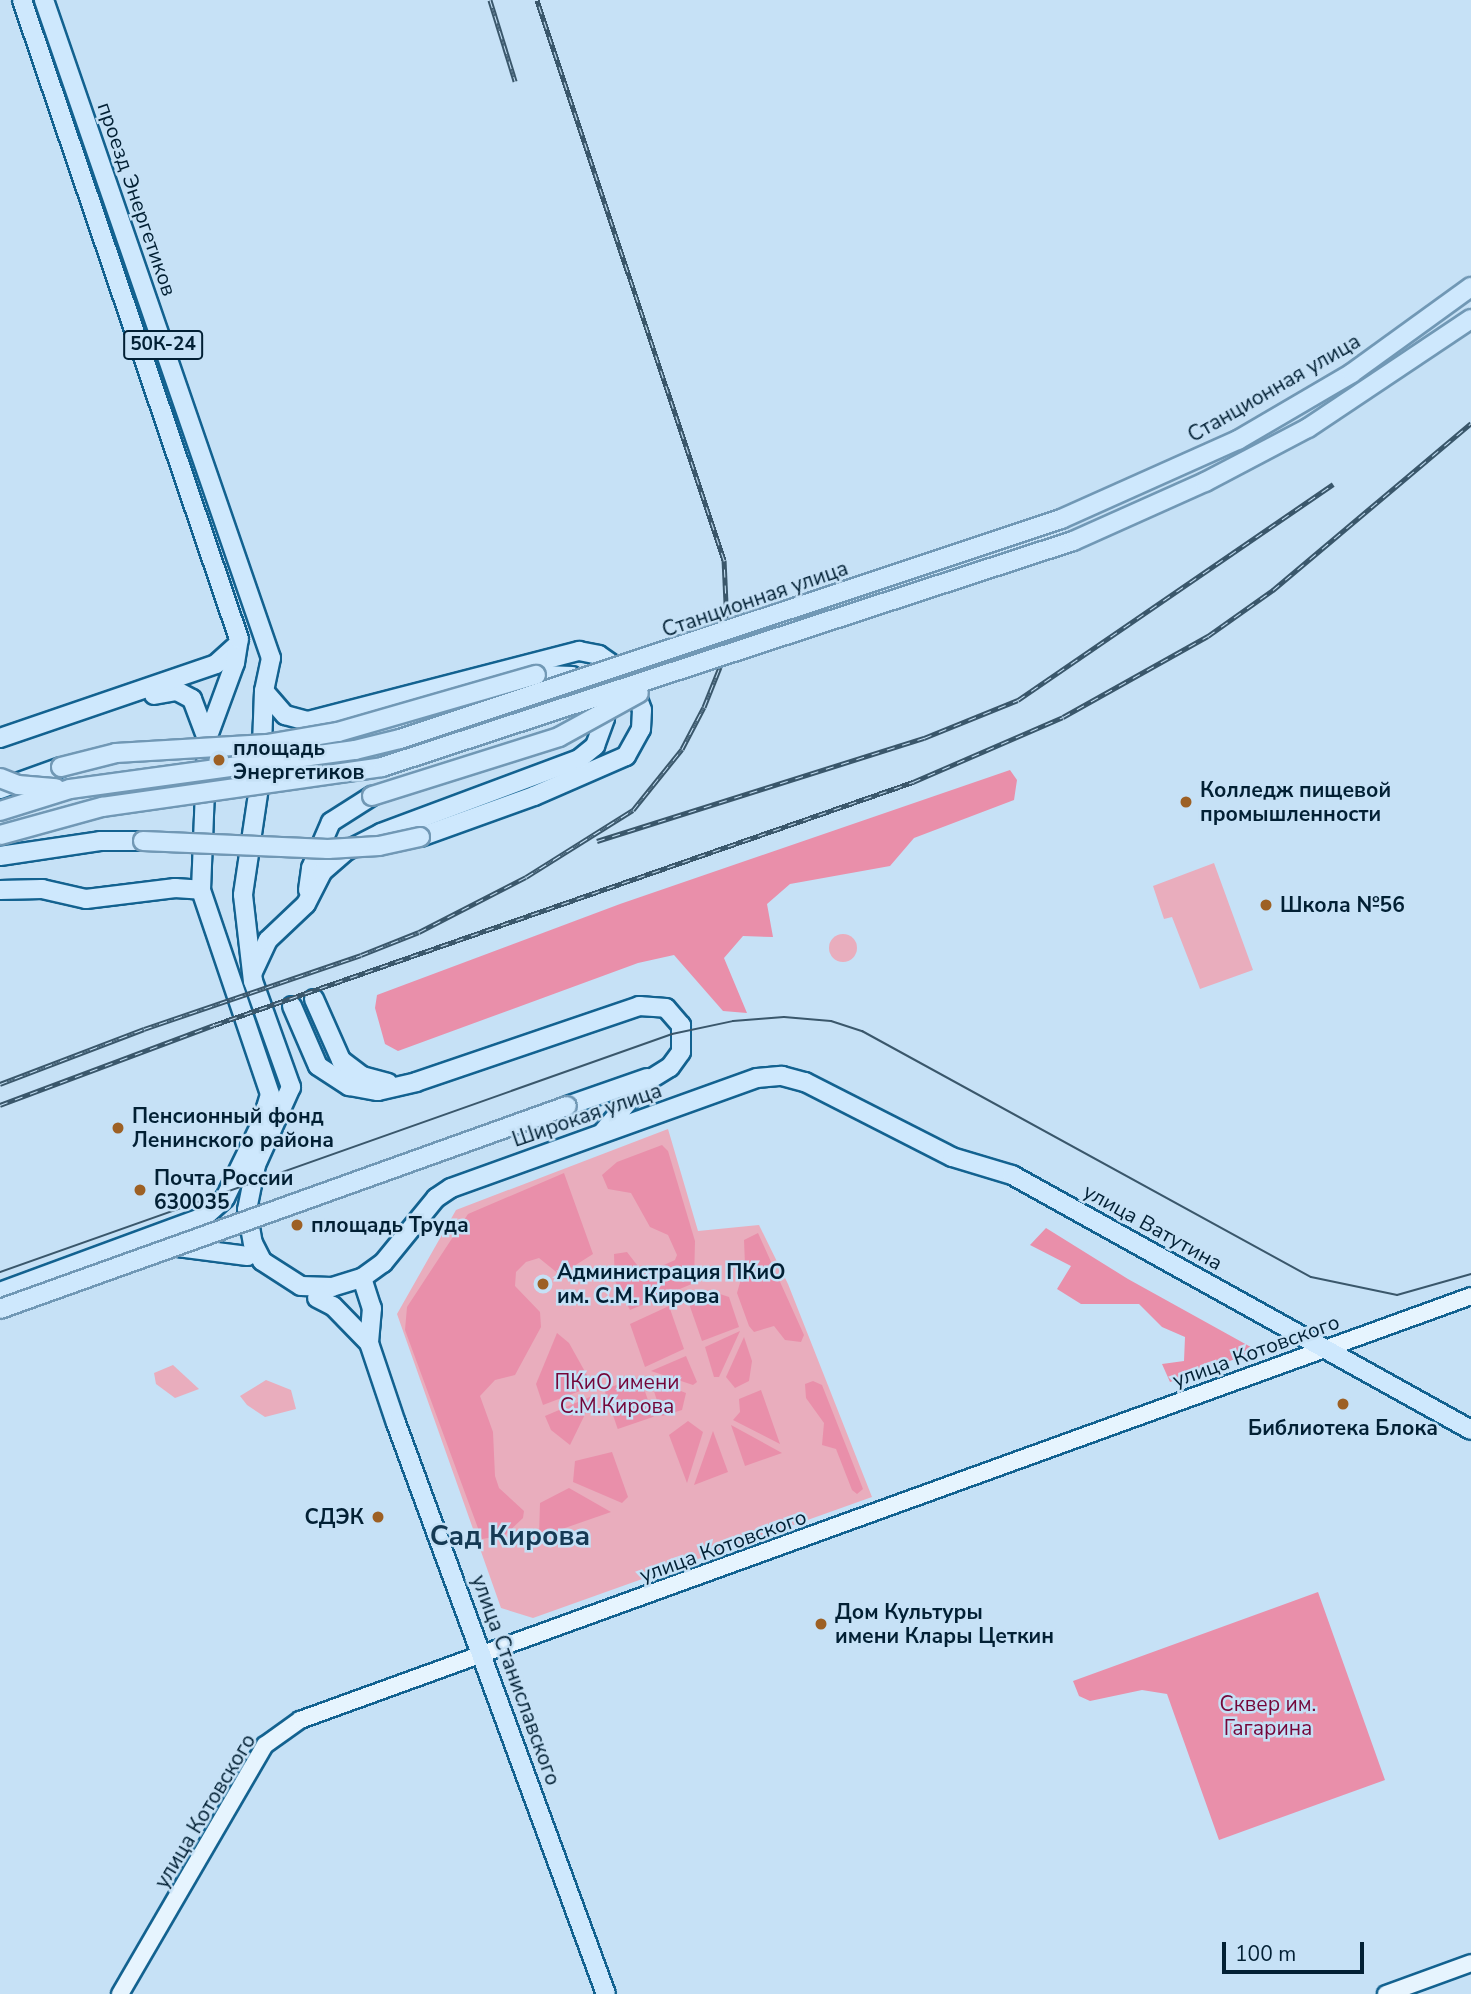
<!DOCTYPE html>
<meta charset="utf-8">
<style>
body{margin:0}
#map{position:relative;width:1471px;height:1994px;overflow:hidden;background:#c6e1f6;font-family:"Nunito Sans",sans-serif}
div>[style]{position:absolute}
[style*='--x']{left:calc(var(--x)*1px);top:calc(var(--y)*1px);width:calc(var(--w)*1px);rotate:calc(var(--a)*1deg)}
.green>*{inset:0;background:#e9adbd}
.round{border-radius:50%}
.forest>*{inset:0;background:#e98faa;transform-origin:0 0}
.roads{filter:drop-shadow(2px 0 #136290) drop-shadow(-2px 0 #136290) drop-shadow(0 2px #136290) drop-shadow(0 -2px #136290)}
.secondary>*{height:16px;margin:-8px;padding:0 8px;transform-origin:8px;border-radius:8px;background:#e6f4fe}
.primary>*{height:18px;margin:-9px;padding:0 9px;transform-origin:9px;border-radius:9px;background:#cee8fd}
.tram>*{height:2px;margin:-1px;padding:0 1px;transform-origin:1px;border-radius:1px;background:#3a576b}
.rail>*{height:5px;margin-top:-2.5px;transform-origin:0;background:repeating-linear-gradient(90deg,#c6e1f6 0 8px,#3a576b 0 16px);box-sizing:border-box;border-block:2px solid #3a576b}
.bridges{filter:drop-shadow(2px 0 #7198b5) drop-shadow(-2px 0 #7198b5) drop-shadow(0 2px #7198b5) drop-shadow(0 -2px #7198b5)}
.primary-bridge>*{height:18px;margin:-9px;padding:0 9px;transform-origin:9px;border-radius:9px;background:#cee8fd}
.dots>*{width:19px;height:19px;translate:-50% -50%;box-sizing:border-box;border:4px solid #c6e1f6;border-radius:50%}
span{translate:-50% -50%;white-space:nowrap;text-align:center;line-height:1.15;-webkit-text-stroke:5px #c6e1f6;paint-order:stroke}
.shield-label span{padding:2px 5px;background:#c6e1f6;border:2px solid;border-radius:5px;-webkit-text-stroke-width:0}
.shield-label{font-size:19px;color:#022034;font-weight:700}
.street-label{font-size:21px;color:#022034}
.poi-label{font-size:21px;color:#022034;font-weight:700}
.left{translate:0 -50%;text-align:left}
.right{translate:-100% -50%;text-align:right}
.park-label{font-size:21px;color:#740639}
.district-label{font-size:28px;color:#153a54;font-weight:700}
.scale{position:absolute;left:1222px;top:1942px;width:142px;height:32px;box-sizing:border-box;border:4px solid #022034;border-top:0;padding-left:9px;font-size:21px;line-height:24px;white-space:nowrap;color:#022034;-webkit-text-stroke:5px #c6e1f6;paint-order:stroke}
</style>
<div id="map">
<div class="green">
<i style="clip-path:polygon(1214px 863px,1253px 970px,1200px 989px,1172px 917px,1164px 919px,1153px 886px)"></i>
<i class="round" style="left:829px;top:934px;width:28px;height:28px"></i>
<i style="clip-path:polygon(668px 1129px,698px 1231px,759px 1225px,788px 1284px,872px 1497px,533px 1618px,501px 1608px,397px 1314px,456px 1210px)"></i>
<i style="clip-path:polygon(173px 1365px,199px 1389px,175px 1398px,156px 1384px,154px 1373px)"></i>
<i style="clip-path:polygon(266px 1380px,291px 1390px,296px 1409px,265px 1417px,247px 1405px,240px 1396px)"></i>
</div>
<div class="forest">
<i style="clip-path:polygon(1010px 770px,1017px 780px,1014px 800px,914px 838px,890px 866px,790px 884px,767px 904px,773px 937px,743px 936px,724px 958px,747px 1013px,723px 1011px,674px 955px,638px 963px,398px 1051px,385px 1044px,375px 1008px,377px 995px,620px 904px)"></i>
<i style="clip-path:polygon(662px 1145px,668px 1151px,695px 1241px,694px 1283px,630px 1310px,615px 1281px,614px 1254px,627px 1252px,644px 1274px,675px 1260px,677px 1255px,668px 1235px,650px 1227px,631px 1193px,608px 1189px,602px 1175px,617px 1162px)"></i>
<i style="clip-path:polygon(564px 1173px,593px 1254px,560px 1275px,539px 1258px,526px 1262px,516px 1272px,515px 1286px,540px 1312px,541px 1327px,515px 1375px,495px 1380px,480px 1396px,493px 1432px,495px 1476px,499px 1488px,524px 1511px,523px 1518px,505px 1535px,482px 1539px,405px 1330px,407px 1307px,468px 1214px)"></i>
<i style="clip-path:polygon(1046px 1228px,1128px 1279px,1258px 1351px,1170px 1382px,1162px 1364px,1184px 1361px,1185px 1337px,1162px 1327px,1139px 1304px,1081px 1304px,1057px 1289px,1071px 1266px,1030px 1245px)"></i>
<i style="clip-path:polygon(758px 1233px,804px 1335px,801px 1342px,785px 1340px,774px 1326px,754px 1332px,749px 1326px,737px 1293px,745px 1265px,744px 1240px)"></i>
<i style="clip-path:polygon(711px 1291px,729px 1297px,739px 1327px,702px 1341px,687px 1298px)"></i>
<i style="clip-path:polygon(669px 1306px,684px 1349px,645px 1367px,630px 1324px)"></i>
<i style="clip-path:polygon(740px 1331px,719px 1377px,714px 1377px,705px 1347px)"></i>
<i style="clip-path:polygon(557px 1333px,569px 1343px,593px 1386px,543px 1405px,536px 1384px)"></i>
<i style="clip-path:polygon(744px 1337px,752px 1361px,749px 1381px,735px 1388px,726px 1377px)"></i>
<i style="clip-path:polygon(686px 1356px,697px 1382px,693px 1385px,651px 1371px)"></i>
<i style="left:640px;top:1377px;width:42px;height:38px;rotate:71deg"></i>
<i style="clip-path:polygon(650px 1379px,686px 1393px,682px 1410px,662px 1416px)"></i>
<i style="clip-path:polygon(813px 1381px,822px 1385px,863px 1489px,857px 1494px,852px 1490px,836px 1449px,822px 1445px,824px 1423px,806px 1398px,805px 1384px)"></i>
<i style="clip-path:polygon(761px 1390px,780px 1444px,733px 1420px,740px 1412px,739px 1399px)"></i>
<i style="clip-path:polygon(592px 1396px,592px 1400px,570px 1445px,551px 1430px,545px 1416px)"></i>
<i style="clip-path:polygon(688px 1421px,703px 1432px,687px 1483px,669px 1435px)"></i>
<i style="clip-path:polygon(731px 1425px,782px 1453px,745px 1466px)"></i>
<i style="clip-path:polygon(713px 1431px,728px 1472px,694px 1485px)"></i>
<i style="clip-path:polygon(612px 1452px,628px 1497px,622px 1503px,573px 1482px,575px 1461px)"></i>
<i style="clip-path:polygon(569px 1488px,611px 1512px,539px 1537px,540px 1503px)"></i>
<i style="clip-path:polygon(1318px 1592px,1385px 1780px,1219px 1840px,1167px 1694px,1142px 1690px,1090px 1701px,1079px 1696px,1073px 1681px)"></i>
</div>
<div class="roads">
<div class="secondary">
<i style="--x:120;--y:1994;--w:288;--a:-59.8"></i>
<i style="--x:265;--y:1745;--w:43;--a:-35.5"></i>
<i style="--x:300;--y:1720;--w:1245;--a:-19.9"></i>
<i style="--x:1386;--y:1994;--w:90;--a:-20"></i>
</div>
<div class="primary">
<i style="--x:44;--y:0;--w:696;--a:70.97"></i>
<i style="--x:271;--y:658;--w:34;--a:102"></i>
<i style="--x:264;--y:691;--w:83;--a:92.1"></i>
<i style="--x:261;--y:774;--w:122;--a:98.5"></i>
<i style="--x:243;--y:895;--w:87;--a:83.4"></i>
<i style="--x:253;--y:981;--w:113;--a:70.3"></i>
<i style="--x:291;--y:1087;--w:85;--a:114.2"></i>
<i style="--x:256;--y:1165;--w:46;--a:101.3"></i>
<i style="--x:247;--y:1210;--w:34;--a:80"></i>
<i style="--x:253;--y:1243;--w:20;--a:63"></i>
<i style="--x:262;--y:1261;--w:46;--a:32.7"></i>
<i style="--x:301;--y:1286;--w:31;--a:2"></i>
<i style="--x:332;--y:1287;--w:31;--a:-17"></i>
<i style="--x:362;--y:1278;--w:26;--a:-36"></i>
<i style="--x:383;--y:1263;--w:84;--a:-50.8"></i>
<i style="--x:436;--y:1198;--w:18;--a:-34"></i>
<i style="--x:451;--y:1188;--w:325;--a:-19.8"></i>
<i style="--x:757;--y:1078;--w:25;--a:-5"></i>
<i style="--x:782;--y:1076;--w:24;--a:15"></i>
<i style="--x:805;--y:1082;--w:165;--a:27"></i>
<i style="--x:952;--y:1157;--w:63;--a:16.7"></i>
<i style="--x:1012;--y:1175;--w:525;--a:29.05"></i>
<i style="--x:264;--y:691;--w:32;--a:49"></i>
<i style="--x:285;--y:715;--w:24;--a:15"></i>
<i style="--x:308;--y:721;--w:280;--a:-14.5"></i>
<i style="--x:579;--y:651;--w:20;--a:11"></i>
<i style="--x:599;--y:655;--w:38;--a:35"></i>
<i style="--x:630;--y:677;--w:35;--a:70"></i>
<i style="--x:642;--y:710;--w:19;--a:93"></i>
<i style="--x:641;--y:729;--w:31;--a:119"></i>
<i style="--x:626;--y:756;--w:100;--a:156.5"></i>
<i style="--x:534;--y:796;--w:121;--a:160.2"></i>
<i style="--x:154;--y:695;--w:23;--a:-10"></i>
<i style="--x:177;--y:691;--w:17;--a:28"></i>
<i style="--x:192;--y:699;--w:43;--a:69.4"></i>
<i style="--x:0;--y:738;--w:228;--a:-18.9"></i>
<i style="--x:216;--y:664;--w:28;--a:-42"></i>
<i style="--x:0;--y:789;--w:65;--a:-19.8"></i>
<i style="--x:0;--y:856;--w:101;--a:-8.5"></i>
<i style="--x:100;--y:841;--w:43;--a:0"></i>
<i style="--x:0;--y:890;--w:42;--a:-1.4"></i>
<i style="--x:42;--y:889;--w:45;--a:12.8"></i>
<i style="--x:86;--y:899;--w:90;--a:-7"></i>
<i style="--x:175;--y:888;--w:26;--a:4"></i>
<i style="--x:308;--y:890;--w:22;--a:-82"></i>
<i style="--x:311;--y:868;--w:50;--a:-66.5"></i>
<i style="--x:331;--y:822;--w:49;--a:-32.4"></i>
<i style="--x:253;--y:972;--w:35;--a:-65"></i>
<i style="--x:268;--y:940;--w:52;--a:-43.5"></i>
<i style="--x:306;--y:904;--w:36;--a:-63"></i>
<i style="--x:322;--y:872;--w:32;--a:-41"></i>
<i style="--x:346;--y:851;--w:39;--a:-27"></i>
<i style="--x:381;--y:833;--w:211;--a:-20.5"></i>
<i style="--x:579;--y:759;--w:21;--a:-39"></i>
<i style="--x:595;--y:746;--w:30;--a:-70"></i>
<i style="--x:605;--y:718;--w:30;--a:-111"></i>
<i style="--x:594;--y:690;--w:26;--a:-148"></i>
<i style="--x:572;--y:676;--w:36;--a:-178"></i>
<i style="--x:314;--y:999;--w:67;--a:66.1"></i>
<i style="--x:341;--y:1060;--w:26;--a:37"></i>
<i style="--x:362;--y:1076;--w:27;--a:15"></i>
<i style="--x:292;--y:1006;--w:65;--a:66.6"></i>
<i style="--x:318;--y:1066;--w:37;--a:33"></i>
<i style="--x:349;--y:1086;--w:29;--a:10"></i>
<i style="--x:378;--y:1091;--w:39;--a:-13"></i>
<i style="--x:416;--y:1082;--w:236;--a:-18.8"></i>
<i style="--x:639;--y:1006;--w:27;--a:4"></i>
<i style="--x:666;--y:1008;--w:23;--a:49"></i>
<i style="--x:681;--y:1025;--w:27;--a:90"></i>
<i style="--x:681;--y:1052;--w:19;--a:126"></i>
<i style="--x:670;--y:1067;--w:31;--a:148"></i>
<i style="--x:644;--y:1083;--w:65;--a:130"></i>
<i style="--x:567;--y:1106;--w:85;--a:-19.3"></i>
<i style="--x:170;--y:1246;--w:78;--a:7.4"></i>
<i style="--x:362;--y:1278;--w:32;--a:72"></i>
<i style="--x:372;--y:1308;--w:35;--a:95"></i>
<i style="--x:369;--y:1343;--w:84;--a:71.4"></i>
<i style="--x:396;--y:1423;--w:608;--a:69.81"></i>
<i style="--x:0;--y:1292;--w:217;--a:-20.2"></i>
<i style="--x:204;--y:1217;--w:28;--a:-42"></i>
<i style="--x:225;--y:1198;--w:82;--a:-64.1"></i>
<i style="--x:261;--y:1124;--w:31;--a:-73"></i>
<i style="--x:270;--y:1094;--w:215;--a:-108.7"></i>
<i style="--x:201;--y:890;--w:151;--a:-87.7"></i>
<i style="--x:207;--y:739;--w:81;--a:-69.8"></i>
<i style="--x:235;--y:663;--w:24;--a:-81"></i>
<i style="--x:239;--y:639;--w:675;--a:-108.76"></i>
<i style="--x:317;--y:1298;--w:18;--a:27"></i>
<i style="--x:333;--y:1306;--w:52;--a:45.8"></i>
</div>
</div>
<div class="tram">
<i style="--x:0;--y:1272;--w:713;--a:-19.5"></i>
<i style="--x:672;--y:1034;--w:62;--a:-12"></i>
<i style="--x:733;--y:1021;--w:51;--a:-4.5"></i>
<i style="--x:784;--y:1017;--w:47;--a:4.9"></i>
<i style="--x:831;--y:1021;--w:33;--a:18"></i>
<i style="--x:862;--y:1031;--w:512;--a:28.72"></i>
<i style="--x:1311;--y:1277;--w:88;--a:11.8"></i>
<i style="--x:1397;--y:1295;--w:77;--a:-15.8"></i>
</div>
<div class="rail">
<i style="--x:490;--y:0;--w:85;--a:72.8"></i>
<i style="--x:597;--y:841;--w:343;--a:-17.5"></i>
<i style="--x:924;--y:738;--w:101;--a:-22"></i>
<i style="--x:1018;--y:700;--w:382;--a:-34.4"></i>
<i style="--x:0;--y:1084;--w:154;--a:-20.9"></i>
<i style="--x:144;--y:1029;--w:229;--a:-18.8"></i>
<i style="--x:361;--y:955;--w:62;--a:-21.6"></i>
<i style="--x:419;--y:932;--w:120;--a:-27.2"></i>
<i style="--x:526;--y:877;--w:126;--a:-32.1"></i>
<i style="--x:633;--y:810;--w:78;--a:-51.2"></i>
<i style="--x:682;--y:749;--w:47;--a:-62.4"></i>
<i style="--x:704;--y:707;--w:43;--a:-68.2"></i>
<i style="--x:720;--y:667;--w:43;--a:-80.5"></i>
<i style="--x:727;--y:625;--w:65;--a:-92.6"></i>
<i style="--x:724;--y:560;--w:590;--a:-108.47"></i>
<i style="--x:0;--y:1105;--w:228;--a:-20.5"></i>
<i style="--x:214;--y:1025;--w:740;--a:-19.17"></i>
<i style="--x:913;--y:782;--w:163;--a:-23.4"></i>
<i style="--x:1063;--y:717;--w:166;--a:-29.2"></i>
<i style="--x:1208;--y:636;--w:80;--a:-35.3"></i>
<i style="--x:1273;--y:590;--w:259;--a:-40.1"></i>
</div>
<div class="bridges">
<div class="primary-bridge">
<i style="--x:61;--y:767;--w:57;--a:-14.3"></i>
<i style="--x:116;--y:753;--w:151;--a:-3.4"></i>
<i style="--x:267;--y:744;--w:72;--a:-9.6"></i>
<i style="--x:338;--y:732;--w:206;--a:-16.1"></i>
<i style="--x:0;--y:778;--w:19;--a:21"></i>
<i style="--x:18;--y:785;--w:38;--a:5"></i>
<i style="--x:372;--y:796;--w:196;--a:-17.5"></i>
<i style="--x:559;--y:737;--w:91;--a:-28.8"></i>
<i style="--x:0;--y:811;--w:73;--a:-17.4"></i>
<i style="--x:70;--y:789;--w:288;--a:-7.8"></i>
<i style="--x:355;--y:750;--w:46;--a:-13.7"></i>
<i style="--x:400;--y:739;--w:697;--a:-18.41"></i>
<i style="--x:1061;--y:519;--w:194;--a:-24.1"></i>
<i style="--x:1238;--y:440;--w:132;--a:-30.4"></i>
<i style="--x:1352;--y:373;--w:147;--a:-35.9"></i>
<i style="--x:0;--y:835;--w:106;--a:-15.4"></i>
<i style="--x:102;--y:807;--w:283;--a:-8.1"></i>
<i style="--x:382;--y:767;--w:727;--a:-18.11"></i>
<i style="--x:1073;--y:541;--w:145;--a:-24.1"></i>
<i style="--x:1205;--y:482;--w:116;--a:-27.7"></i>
<i style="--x:1308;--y:428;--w:196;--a:-33.8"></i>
<i style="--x:143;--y:841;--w:185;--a:2.5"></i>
<i style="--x:328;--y:849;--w:51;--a:-3.4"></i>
<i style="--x:379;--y:846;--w:42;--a:-12.4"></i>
<i style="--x:0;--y:1309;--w:602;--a:-19.7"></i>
</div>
</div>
<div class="dots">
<i style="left:219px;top:760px;background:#9d6024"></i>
<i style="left:1186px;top:802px;background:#9d6024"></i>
<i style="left:1266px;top:905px;background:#9d6024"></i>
<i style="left:118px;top:1128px;background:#9d6024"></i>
<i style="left:140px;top:1190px;background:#9d6024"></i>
<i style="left:297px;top:1225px;background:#9d6024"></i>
<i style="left:543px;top:1284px;background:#9d6024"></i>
<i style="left:1343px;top:1404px;background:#9d6024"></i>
<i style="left:378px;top:1517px;background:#9d6024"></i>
<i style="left:821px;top:1624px;background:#9d6024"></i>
</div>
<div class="shield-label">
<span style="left:163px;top:345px">50К-24</span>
</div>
<div class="street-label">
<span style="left:137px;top:199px;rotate:71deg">проезд Энергетиков</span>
<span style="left:1274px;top:388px;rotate:-30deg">Станционная улица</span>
<span style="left:755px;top:599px;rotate:-19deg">Станционная улица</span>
<span style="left:587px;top:1115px;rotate:-19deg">Широкая улица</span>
<span style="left:1153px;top:1227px;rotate:29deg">улица Ватутина</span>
<span style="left:1256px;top:1351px;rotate:-20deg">улица Котовского</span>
<span style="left:723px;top:1546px;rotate:-20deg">улица Котовского</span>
<span style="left:516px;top:1680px;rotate:70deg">улица Станиславского</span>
<span style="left:205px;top:1811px;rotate:-59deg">улица Котовского</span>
</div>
<div class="poi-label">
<span class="left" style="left:233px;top:760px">площадь<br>Энергетиков</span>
<span class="left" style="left:1200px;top:802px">Колледж пищевой<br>промышленности</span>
<span class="left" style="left:1280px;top:905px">Школа №56</span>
<span class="left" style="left:132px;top:1128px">Пенсионный фонд<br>Ленинского района</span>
<span class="left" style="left:154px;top:1190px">Почта России<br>630035</span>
<span class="left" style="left:311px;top:1225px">площадь Труда</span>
<span class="left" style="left:557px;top:1284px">Администрация ПКиО<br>им. С.М. Кирова</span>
<span style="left:1343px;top:1428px">Библиотека Блока</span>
<span class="right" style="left:364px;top:1517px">СДЭК</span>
<span class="left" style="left:835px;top:1624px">Дом Культуры<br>имени Клары Цеткин</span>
</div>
<div class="park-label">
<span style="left:617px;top:1394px">ПКиО имени<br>С.М.Кирова</span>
<span style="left:1268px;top:1716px">Сквер им.<br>Гагарина</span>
</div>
<div class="district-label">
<span style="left:510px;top:1536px">Сад Кирова</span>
</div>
<div class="scale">100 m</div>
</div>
